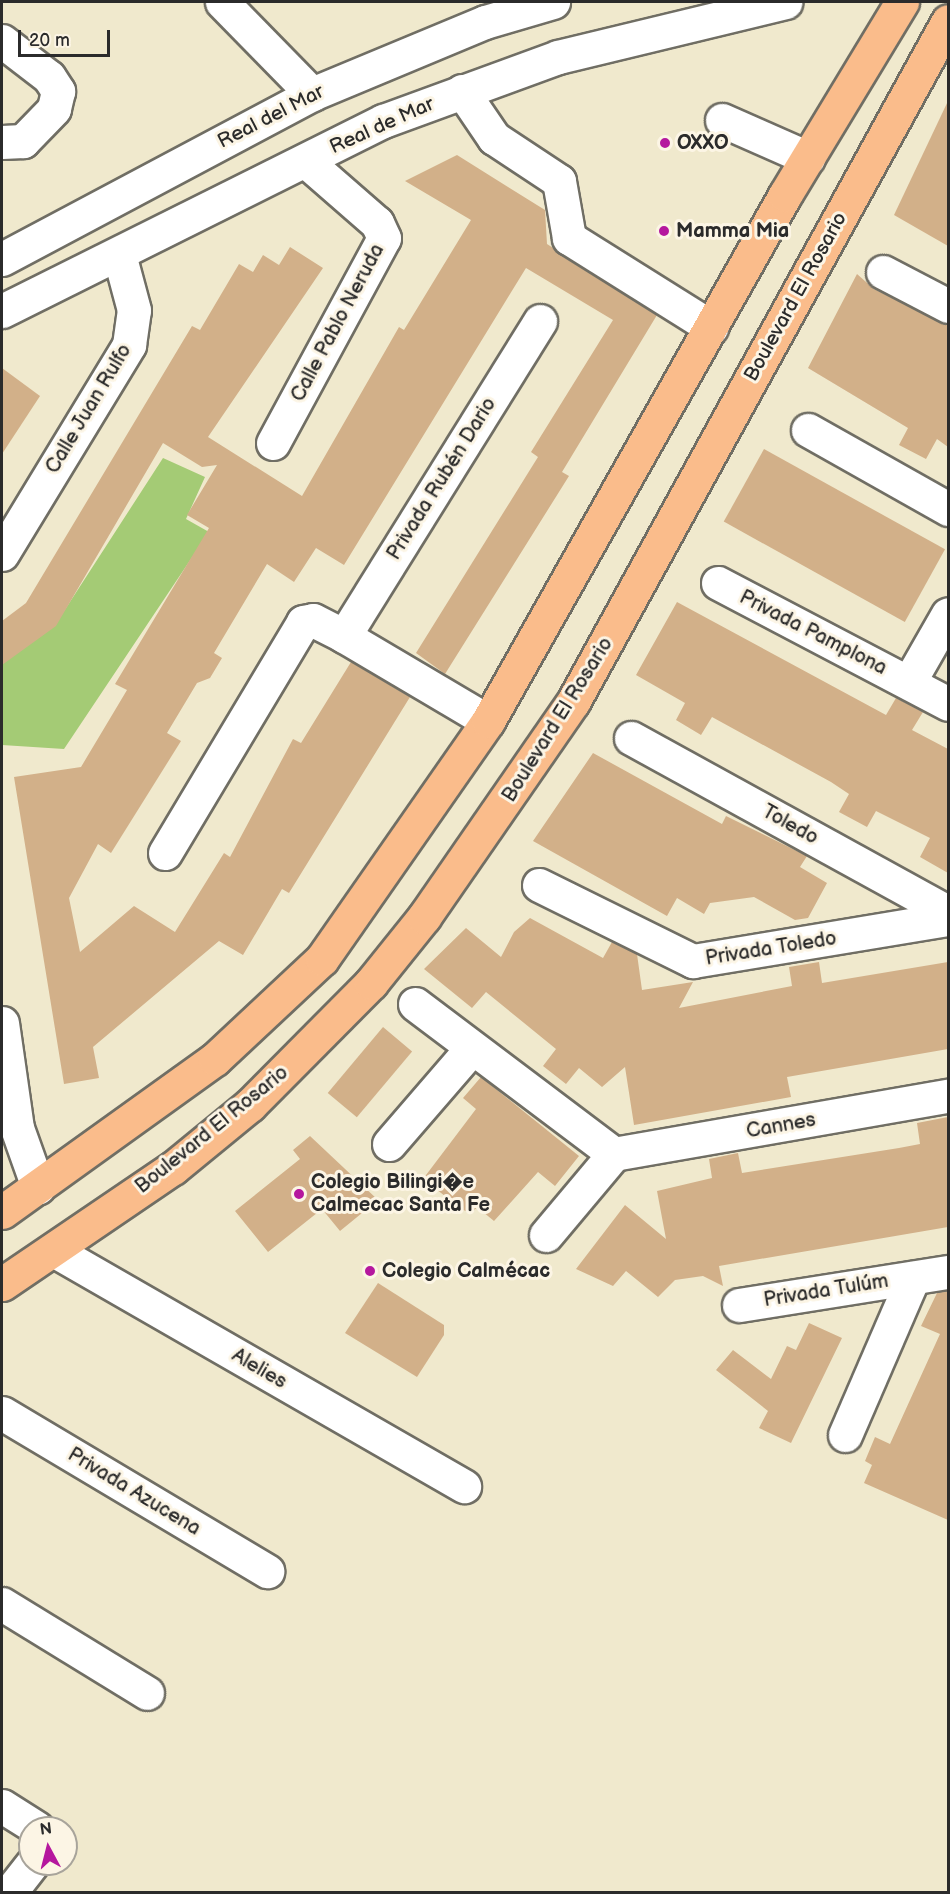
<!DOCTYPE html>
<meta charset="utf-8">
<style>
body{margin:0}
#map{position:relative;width:950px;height:1894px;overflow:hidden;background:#f0e9cd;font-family:"Balsamiq Sans",sans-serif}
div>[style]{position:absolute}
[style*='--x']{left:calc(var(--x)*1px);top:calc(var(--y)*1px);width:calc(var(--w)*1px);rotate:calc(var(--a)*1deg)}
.green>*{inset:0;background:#a4cb75}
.building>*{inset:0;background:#d2b089;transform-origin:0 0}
.roads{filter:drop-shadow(2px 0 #706e64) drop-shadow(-2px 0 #706e64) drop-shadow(0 2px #706e64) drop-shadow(0 -2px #706e64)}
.minor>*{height:33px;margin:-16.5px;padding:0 16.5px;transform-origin:16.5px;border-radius:16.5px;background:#fff}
.major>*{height:33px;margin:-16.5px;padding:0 16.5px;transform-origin:16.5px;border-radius:16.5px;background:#fabc8b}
.dots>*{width:16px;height:16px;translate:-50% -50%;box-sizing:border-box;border:3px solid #fcf5e5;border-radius:50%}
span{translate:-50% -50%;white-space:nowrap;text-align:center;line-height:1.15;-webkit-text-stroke:6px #fcf5e5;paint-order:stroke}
.street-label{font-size:20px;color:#2b2b2b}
.poi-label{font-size:20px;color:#2b2b2b;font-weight:700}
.left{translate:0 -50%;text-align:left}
.frame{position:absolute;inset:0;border:3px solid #2b2b2b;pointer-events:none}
.north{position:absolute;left:18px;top:1816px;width:60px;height:60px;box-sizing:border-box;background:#fcf5e5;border:2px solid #a8a49b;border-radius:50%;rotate:353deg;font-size:16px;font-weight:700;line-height:24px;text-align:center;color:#2b2b2b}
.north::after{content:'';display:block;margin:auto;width:21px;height:27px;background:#b5179e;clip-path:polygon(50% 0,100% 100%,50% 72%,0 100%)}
.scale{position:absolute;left:18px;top:30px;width:92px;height:27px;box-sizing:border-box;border:3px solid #2b2b2b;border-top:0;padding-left:8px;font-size:18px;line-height:21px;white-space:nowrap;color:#2b2b2b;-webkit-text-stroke:4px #fcf5e5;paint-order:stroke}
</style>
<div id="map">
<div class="green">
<i style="clip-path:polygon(163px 458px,205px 477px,186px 519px,209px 532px,64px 749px,2px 745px,2px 657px,55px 625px)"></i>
</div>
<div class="building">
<i style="clip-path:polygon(948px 101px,948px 246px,894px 215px)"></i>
<i style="clip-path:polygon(457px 155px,545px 210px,547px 244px,657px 315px,562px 472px,569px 476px,445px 674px,416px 653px,528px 473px,538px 457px,531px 452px,613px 320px,526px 268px,344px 565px,316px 548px,294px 582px,267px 564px,214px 653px,222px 658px,210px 678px,197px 683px,167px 733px,181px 741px,111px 853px,98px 844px,69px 898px,80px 952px,134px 906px,175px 932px,224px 853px,230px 857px,293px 739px,301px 743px,351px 662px,410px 697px,289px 893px,282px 889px,243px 955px,219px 941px,93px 1047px,99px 1078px,64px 1084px,14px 777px,81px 767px,127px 690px,115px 684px,209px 528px,187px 515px,217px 465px,202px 467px,163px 443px,56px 626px,2px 665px,2px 621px,26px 603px,183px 341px,192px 326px,200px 330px,239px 264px,253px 272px,263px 255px,279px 265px,290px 247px,323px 268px,208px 437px,302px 496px,399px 327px,404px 330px,471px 220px,405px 181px)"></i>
<i style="clip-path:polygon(857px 274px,874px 289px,948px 325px,948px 447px,937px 439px,926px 459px,899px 445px,908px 428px,808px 368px)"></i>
<i style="clip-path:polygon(2px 368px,40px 396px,2px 454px)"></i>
<i style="left:764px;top:449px;width:207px;height:83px;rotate:29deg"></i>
<i style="clip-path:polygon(677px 602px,886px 715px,896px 698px,923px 712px,912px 730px,948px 749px,948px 873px,920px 857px,930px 838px,876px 811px,867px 827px,839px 812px,849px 794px,831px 782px,712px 717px,701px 735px,676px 720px,685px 703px,636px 675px)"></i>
<i style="clip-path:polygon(593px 753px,722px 824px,726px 816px,807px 856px,800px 867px,827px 883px,808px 918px,795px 920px,754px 897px,710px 903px,704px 914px,677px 898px,667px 916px,533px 841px)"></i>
<i style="clip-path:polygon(530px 918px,603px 958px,612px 942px,637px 954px,642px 990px,693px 982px,679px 1008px,792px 986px,789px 967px,819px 962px,822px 983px,948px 962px,948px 1049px,787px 1077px,791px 1097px,634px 1125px,625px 1067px,602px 1087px,579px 1068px,566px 1084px,543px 1066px,556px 1049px,486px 992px,472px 1008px,424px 969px,466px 928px,501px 957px,514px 932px)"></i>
<i style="left:383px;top:1027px;width:38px;height:86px;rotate:40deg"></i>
<i style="clip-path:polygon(481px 1077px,579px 1156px,555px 1186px,538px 1172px,494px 1221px,477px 1207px,472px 1213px,463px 1210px,423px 1179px,476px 1109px,463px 1098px)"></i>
<i style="clip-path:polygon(948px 1117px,948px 1227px,719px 1266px,723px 1286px,703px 1276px,675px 1280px,658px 1297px,626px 1271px,613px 1286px,576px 1269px,625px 1205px,666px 1239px,657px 1191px,712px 1178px,709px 1159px,738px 1153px,742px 1173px,899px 1148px,920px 1144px,917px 1123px)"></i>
<i style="clip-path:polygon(310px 1136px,378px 1200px,340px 1231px,322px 1209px,268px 1252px,235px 1211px,300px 1159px,293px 1150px)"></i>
<i style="clip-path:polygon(378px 1283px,444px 1325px,444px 1335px,417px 1377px,345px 1333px)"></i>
<i style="clip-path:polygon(948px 1291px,948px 1520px,864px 1483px,872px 1465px,865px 1461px,875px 1437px,890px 1444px,940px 1334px,921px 1326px,937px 1293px)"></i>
<i style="clip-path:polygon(809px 1323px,842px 1338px,791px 1443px,759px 1428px,768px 1411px,716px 1370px,733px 1350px,771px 1379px,787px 1346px,796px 1350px)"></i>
</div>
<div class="roads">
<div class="minor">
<i style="--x:222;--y:2;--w:129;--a:45.6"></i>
<i style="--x:2;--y:41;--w:59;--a:37.5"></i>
<i style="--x:49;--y:77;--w:17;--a:57"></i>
<i style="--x:58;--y:91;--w:18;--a:103"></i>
<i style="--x:54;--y:109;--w:45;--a:134.1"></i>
<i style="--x:23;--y:141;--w:21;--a:177"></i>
<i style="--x:462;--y:91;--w:57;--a:55.8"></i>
<i style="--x:494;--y:138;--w:78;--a:33.5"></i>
<i style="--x:559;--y:181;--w:58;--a:80"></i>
<i style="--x:569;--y:238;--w:168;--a:32.1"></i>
<i style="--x:722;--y:120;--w:94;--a:23.8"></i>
<i style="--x:2;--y:259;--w:351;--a:-28"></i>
<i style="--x:312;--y:94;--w:187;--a:-22.6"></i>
<i style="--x:485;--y:22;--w:71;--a:-16.4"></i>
<i style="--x:883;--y:272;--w:73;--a:27.6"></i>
<i style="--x:2;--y:311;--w:426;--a:-26.5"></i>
<i style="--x:383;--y:121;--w:186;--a:-20.1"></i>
<i style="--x:558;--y:57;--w:234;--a:-13.6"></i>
<i style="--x:808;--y:430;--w:161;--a:29.4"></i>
<i style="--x:273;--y:443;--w:233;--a:-61.6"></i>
<i style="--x:384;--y:238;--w:17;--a:-115"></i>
<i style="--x:377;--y:223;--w:94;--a:-138.9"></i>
<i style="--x:2;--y:554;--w:245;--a:-58.7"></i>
<i style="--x:129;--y:345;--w:35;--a:-82"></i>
<i style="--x:134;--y:310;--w:58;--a:-105"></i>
<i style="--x:718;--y:583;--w:260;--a:27.7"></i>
<i style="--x:344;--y:636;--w:371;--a:-58.1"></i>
<i style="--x:909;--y:682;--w:78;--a:-60.2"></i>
<i style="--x:631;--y:738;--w:362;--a:28.8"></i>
<i style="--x:165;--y:853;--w:269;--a:-59.1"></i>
<i style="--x:303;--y:622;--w:10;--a:-11"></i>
<i style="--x:313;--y:620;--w:35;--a:27"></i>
<i style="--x:344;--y:636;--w:167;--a:30.6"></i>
<i style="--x:539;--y:885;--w:172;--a:26.3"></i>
<i style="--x:693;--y:961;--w:258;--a:-9.4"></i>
<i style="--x:415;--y:1004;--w:249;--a:37"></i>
<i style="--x:614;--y:1154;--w:339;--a:-9.9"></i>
<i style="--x:2;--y:1023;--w:106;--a:81.9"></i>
<i style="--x:17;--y:1128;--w:63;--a:70.4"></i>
<i style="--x:389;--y:1144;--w:125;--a:-49.2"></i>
<i style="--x:546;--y:1235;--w:106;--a:-50"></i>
<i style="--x:55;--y:1251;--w:472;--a:29.9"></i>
<i style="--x:739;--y:1305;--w:212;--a:-9"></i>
<i style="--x:2;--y:1413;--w:309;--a:30.8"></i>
<i style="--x:845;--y:1435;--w:171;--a:-66.6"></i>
<i style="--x:2;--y:1604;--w:170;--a:31.5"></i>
<i style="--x:2;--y:1806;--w:41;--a:32.2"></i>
<i style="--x:10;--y:1892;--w:36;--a:-52"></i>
</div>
<div class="major">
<i style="--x:2;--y:1212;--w:262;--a:-35.7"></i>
<i style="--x:215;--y:1059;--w:146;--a:-43.1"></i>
<i style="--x:322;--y:959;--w:290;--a:-55.1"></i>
<i style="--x:488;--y:721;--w:604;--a:-60.55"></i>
<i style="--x:785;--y:195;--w:226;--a:-58.8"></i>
<i style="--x:2;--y:1284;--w:207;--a:-34.2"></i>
<i style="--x:173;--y:1168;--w:99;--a:-39.3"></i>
<i style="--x:250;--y:1105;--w:172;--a:-45.2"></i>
<i style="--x:371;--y:983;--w:85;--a:-51.2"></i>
<i style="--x:424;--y:917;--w:262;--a:-55.3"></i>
<i style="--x:573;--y:702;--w:777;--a:-61.16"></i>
</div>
</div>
<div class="dots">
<i style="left:665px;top:143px;background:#b5179e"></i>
<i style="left:664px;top:231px;background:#b5179e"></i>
<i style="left:299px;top:1194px;background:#b5179e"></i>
<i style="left:370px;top:1271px;background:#b5179e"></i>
</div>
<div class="street-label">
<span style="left:271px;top:117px;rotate:-27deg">Real del Mar</span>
<span style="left:382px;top:126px;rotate:-24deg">Real de Mar</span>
<span style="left:796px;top:297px;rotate:-61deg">Boulevard El Rosario</span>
<span style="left:338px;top:323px;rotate:-62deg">Calle Pablo Neruda</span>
<span style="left:89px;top:409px;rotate:-59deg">Calle Juan Rulfo</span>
<span style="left:442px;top:479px;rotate:-58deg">Privada Rubén Dario</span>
<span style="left:813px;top:633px;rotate:27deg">Privada Pamplona</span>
<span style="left:558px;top:720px;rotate:-58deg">Boulevard El Rosario</span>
<span style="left:790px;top:825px;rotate:29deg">Toledo</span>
<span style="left:771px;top:949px;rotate:-9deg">Privada Toledo</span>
<span style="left:781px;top:1126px;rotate:-10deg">Cannes</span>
<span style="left:212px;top:1130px;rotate:-39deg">Boulevard El Rosario</span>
<span style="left:826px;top:1291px;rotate:-9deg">Privada Tulúm</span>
<span style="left:259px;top:1369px;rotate:30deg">Alelies</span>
<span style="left:134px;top:1492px;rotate:31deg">Privada Azucena</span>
</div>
<div class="poi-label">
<span class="left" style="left:677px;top:143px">OXXO</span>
<span class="left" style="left:676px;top:231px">Mamma Mia</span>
<span class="left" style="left:311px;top:1194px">Colegio Bilingi�e<br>Calmecac Santa Fe</span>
<span class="left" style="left:382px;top:1271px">Colegio Calmécac</span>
</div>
<div class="frame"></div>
<div class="north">N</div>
<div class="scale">20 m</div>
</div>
